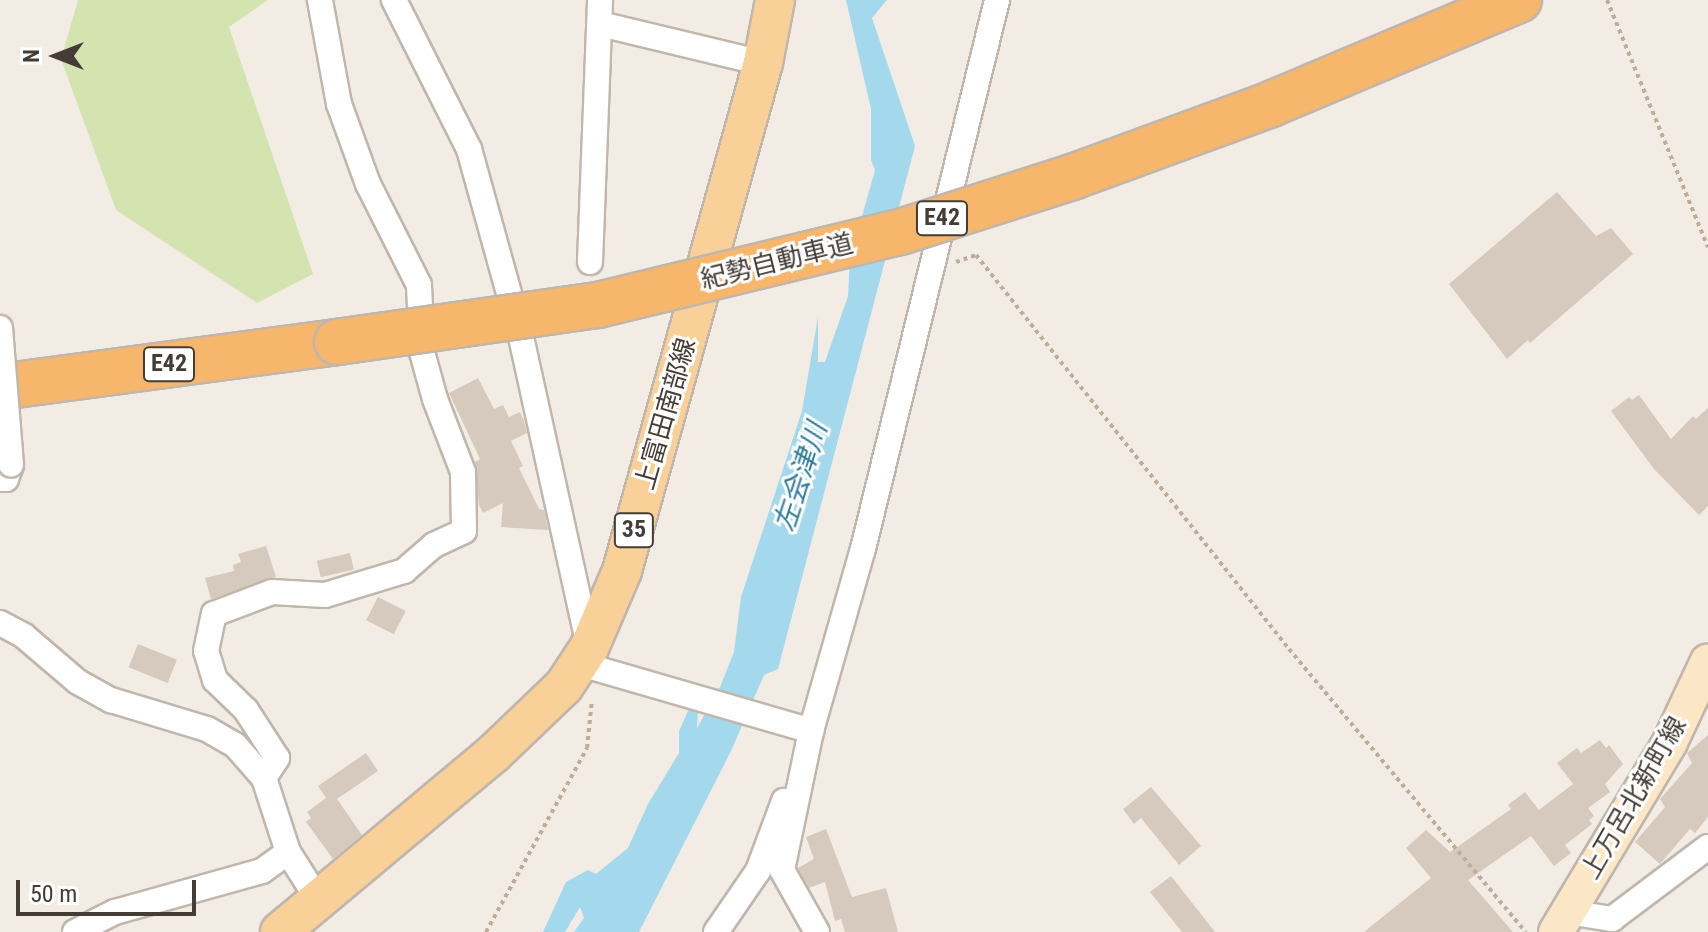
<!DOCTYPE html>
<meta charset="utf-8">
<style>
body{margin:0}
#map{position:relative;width:1708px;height:932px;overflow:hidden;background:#f2ece5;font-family:"Roboto Condensed","Noto Sans JP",sans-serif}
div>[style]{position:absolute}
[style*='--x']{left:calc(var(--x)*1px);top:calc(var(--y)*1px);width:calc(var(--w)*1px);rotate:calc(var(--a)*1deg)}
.green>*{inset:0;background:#d4e4b0}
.water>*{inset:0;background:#a4d8ec}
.building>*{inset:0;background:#d6cabe;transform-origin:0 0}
.path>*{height:4px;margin-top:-2px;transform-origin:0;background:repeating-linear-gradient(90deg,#bead9b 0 4px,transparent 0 8px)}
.roads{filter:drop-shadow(2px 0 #c0b6ac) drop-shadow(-2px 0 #c0b6ac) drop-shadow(0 2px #c0b6ac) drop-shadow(0 -2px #c0b6ac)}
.street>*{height:24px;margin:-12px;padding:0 12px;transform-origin:12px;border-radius:12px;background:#fff}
.secondary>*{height:34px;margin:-17px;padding:0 17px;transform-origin:17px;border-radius:17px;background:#fbe7c6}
.primary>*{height:38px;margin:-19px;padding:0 19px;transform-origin:19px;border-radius:19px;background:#f9d098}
.highway>*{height:44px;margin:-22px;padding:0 22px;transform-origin:22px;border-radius:22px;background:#f6b66c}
.bridges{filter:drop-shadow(2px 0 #c0b6ac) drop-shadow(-2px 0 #c0b6ac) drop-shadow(0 2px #c0b6ac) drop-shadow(0 -2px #c0b6ac)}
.street-bridge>*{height:24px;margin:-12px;padding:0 12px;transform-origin:12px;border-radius:12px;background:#fff}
.highway-bridge>*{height:44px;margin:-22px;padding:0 22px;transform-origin:22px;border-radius:22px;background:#f6b66c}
span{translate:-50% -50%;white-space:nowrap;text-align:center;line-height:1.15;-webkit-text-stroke:6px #fff;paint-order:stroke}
.shield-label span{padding:2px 6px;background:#fff;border:2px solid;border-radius:6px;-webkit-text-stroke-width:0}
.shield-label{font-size:24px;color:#443c35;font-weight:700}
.street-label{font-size:26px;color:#443c35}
.water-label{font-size:28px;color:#307c9b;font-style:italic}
.north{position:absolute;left:16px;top:16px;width:80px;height:80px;-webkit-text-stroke:6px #fff;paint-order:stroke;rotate:270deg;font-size:22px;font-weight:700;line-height:32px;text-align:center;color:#443c35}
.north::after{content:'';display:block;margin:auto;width:28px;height:36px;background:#443c35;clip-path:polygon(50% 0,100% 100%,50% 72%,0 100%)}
.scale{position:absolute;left:16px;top:880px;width:180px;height:36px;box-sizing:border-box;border:4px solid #443c35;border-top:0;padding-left:10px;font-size:24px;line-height:28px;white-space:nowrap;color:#443c35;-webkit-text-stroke:6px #fff;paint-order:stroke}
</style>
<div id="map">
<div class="green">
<i style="clip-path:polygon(78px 0,268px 0,229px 27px,313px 274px,257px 303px,116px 210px,61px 59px)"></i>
</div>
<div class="water">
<i style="clip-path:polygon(846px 0,887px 0,872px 18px,915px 146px,778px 669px,764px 675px,731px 751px,639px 932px,574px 932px,584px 918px,580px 907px,565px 932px,543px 932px,566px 882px,588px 870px,596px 874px,628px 848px,648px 804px,679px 753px,679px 731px,699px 687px,697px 728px,720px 687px,734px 652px,741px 597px,802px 411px,818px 317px,818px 362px,825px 362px,848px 296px,850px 259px,875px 170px,871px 160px,871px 109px)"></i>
</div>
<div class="building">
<i style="clip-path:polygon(1557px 192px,1596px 236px,1611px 228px,1633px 254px,1530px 343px,1528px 340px,1507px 359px,1449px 284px)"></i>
<i style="clip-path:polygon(478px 378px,494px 409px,503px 405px,509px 417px,520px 412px,524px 421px,527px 433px,511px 441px,523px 466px,519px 468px,539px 509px,544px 510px,548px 530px,501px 527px,503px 503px,483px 513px,479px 505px,475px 462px,480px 459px,449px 393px)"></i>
<i style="clip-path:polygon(1639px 395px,1671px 439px,1693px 416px,1696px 419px,1708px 408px,1708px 506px,1699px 515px,1654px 469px,1611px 411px,1629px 397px,1632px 400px)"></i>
<i style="clip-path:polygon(266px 546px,276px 577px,211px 599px,205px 578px,234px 571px,233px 565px,241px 562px,238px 554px)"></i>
<i style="left:350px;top:553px;width:17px;height:34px;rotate:77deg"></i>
<i style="left:378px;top:597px;width:31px;height:26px;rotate:27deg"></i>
<i style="left:138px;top:644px;width:42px;height:25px;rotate:22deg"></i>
<i style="clip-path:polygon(1708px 735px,1708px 817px,1695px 833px,1690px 829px,1660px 864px,1635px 842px,1665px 807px,1660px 799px,1692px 763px,1687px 753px)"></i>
<i style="clip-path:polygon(1600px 740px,1606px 748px,1609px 745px,1623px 764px,1605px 784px,1610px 792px,1588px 808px,1594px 816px,1589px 820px,1592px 824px,1565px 845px,1571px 853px,1554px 866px,1531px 836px,1468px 880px,1513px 932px,1364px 932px,1431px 878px,1406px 848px,1426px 830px,1450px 852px,1511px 809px,1508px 805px,1525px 792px,1539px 810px,1573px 784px,1557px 763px,1577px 748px,1581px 753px)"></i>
<i style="clip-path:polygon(366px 753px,378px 771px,337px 799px,362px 835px,333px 859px,306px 822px,311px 818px,307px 812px,326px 798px,318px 786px)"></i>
<i style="clip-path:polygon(1151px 787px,1201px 846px,1179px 865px,1141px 818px,1134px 824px,1123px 809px)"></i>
<i style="clip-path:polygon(826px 829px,852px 897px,886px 888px,898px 932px,845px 932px,841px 919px,835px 921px,825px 882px,809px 888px,798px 868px,814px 859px,806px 837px)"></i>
<i style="clip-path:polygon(1171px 876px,1215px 932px,1182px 932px,1150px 892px)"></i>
</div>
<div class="path">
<i style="--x:1607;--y:0;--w:267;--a:67.8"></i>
<i style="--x:956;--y:262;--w:21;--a:-19"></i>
<i style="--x:976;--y:255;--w:503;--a:51.54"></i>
<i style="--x:1289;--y:649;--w:369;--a:50.1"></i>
<i style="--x:486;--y:932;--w:210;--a:-61.2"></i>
<i style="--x:587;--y:748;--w:48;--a:-84.1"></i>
</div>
<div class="roads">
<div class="street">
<i style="--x:394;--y:0;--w:167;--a:63.3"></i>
<i style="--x:469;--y:149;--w:195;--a:74.5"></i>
<i style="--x:521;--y:337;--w:316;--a:77.6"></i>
<i style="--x:600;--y:24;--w:168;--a:13.5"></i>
<i style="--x:590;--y:262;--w:262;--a:-87.8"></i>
<i style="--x:0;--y:479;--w:6;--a:0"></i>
<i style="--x:6;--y:479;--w:15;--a:-70"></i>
<i style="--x:0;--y:623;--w:27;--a:28"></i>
<i style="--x:24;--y:636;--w:71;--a:40.4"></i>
<i style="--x:78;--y:682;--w:38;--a:29"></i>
<i style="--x:111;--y:700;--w:100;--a:16.8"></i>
<i style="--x:207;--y:729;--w:32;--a:30"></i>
<i style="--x:235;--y:745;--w:44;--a:48.7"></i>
<i style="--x:264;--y:778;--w:78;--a:72"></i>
<i style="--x:288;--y:852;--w:58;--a:57.7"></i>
<i style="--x:581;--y:664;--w:240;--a:16.2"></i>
<i style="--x:264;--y:778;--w:24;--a:-57"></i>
<i style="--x:277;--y:758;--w:57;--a:-122.9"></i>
<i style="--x:246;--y:710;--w:43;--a:-135.9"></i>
<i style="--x:215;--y:680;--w:30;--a:-107"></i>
<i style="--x:206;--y:651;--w:38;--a:-78"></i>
<i style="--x:214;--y:614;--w:62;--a:-20.8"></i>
<i style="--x:272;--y:592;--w:53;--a:3.2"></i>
<i style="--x:325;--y:595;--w:83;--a:-16.9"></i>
<i style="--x:404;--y:571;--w:40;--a:-41"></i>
<i style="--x:434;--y:545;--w:33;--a:-25"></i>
<i style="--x:464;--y:531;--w:59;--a:-91"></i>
<i style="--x:463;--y:472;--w:78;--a:-111"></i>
<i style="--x:435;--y:399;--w:49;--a:-105.5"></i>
<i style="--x:422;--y:352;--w:67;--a:-92.6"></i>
<i style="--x:419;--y:285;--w:113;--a:-116.8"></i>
<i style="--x:368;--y:184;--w:85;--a:-109.9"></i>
<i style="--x:339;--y:104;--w:106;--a:-100.4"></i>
<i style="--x:1568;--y:912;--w:45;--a:9"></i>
<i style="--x:1612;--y:919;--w:120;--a:-36.9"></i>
<i style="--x:75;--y:932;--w:45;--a:-26.6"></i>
<i style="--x:115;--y:912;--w:153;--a:-15.6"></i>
<i style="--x:262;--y:871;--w:32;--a:-36"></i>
<i style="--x:716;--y:932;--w:74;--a:-55.5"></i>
<i style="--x:758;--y:871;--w:75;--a:-69.6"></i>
<i style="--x:817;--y:932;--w:71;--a:-119.4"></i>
<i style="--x:782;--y:870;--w:142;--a:-78.2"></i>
<i style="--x:811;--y:731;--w:189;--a:-74.1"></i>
<i style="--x:863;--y:549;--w:565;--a:-76.28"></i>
</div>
<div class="secondary">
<i style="--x:1556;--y:932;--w:222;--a:-59"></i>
<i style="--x:1670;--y:742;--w:89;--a:-64.9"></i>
</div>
<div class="primary">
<i style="--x:280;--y:932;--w:278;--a:-39.9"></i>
<i style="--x:493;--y:754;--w:98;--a:-43.8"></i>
<i style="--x:564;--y:686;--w:45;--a:-56.7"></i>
<i style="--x:589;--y:648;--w:84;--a:-66.8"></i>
<i style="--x:622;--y:571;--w:527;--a:-74.49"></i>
<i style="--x:763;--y:63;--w:64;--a:-79.2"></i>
</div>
<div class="highway">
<i style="--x:0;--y:387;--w:340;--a:-7.6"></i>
</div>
</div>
<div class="bridges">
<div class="street-bridge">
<i style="--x:0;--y:328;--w:137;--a:85.4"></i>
</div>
<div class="highway-bridge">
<i style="--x:337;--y:342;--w:264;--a:-8.1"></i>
<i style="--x:598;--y:305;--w:311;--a:-13.6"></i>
<i style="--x:900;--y:232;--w:181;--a:-17.7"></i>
<i style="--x:1072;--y:177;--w:212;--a:-20.1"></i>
<i style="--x:1271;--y:104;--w:269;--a:-22.8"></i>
</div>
</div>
<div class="shield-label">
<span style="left:942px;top:218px">E42</span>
<span style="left:169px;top:364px">E42</span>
<span style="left:634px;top:530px">35</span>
</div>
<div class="street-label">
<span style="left:777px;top:262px;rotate:-14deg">紀勢自動車道</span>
<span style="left:666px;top:414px;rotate:-74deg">上富田南部線</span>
<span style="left:1634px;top:798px;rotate:-60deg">上万呂北新町線</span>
</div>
<div class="water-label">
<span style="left:801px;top:477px;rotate:-72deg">左会津川</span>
</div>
<div class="north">N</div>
<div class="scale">50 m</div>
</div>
